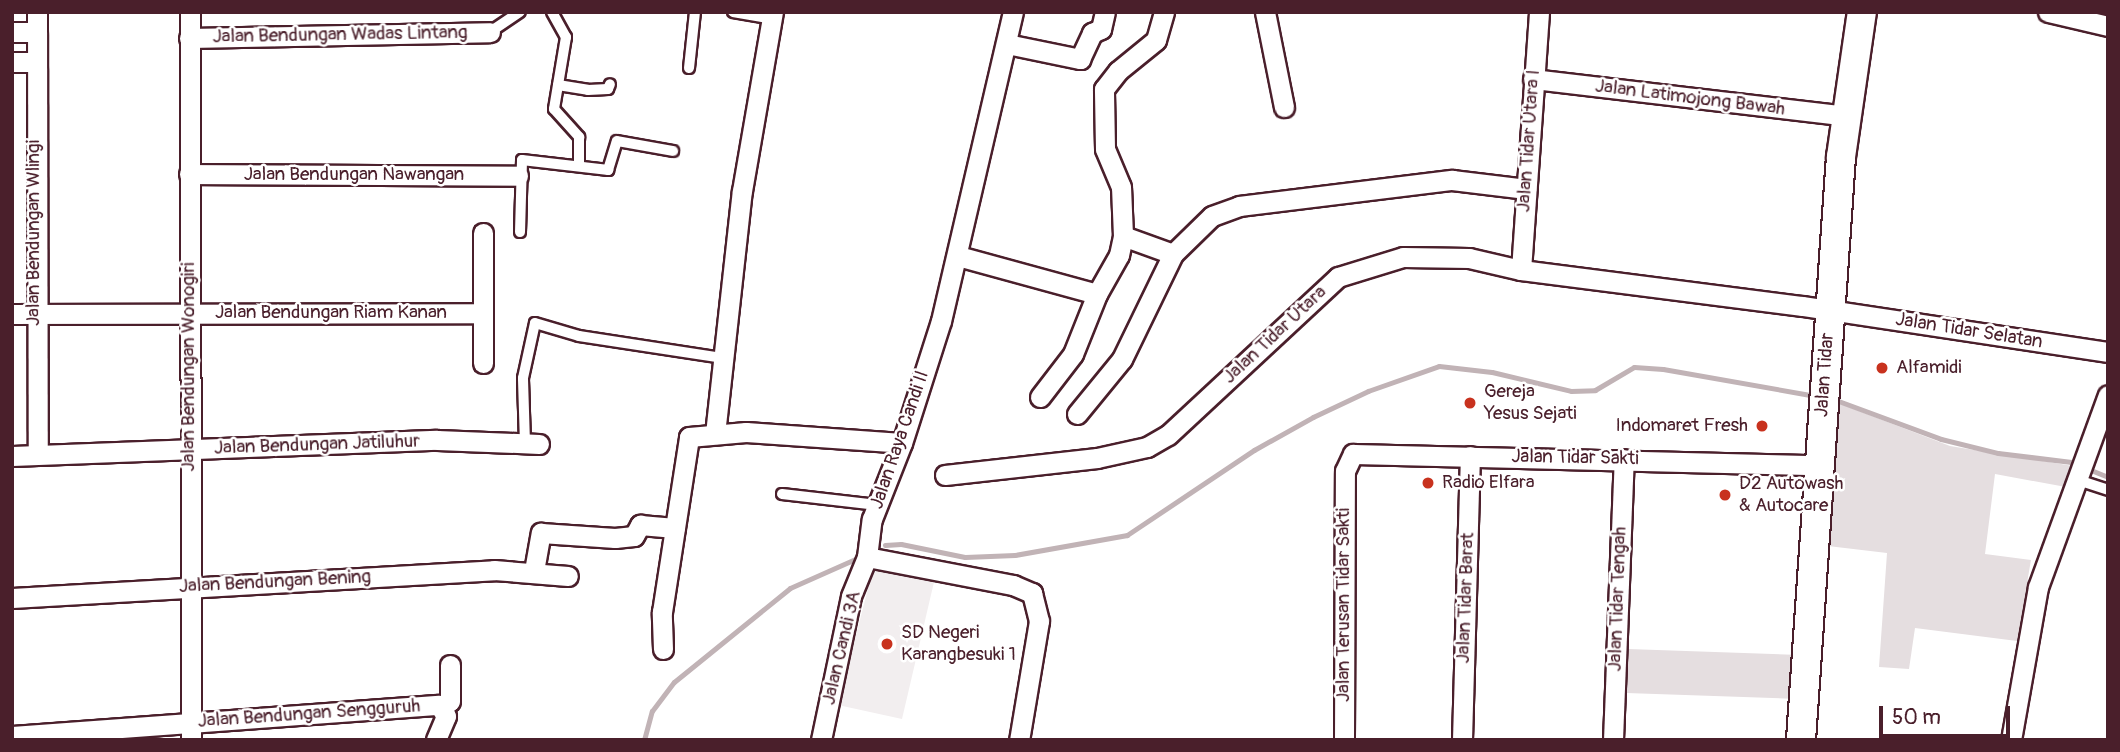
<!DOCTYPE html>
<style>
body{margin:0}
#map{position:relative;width:2120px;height:752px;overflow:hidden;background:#fff;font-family:Pangolin,sans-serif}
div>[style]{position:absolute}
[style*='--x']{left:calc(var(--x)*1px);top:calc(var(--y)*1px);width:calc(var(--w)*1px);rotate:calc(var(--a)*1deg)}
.built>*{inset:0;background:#f2eeef}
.green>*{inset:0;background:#e5dee0;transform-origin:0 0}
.stream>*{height:5px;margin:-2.5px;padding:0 2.5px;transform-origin:2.5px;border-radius:2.5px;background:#c1b3b6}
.roads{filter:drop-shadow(2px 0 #4a1f2b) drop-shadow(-2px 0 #4a1f2b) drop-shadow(0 2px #4a1f2b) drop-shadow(0 -2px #4a1f2b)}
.lane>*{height:10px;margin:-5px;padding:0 5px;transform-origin:5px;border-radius:5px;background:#fff}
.street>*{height:19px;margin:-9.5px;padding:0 9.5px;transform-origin:9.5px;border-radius:9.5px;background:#fff}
.secondary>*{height:28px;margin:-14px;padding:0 14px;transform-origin:14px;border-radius:14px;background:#fff}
.dots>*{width:19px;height:19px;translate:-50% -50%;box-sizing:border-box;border:4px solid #fff;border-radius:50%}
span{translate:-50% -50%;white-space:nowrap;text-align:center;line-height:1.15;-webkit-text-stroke:5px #fff;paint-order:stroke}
.street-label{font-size:19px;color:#4a1f2b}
.poi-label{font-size:19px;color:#4a1f2b}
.left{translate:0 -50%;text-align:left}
.right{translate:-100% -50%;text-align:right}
.frame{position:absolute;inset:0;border:14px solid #4a1f2b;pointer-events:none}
.scale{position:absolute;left:1879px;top:706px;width:131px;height:32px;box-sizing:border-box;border:4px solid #4a1f2b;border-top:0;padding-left:9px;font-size:21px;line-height:24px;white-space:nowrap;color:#4a1f2b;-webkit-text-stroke:5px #fff;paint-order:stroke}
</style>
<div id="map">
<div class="built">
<i style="clip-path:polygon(883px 568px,934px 582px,902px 719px,838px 705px,872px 573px)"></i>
</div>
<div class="green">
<i style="clip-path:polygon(1838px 403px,1950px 446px,2073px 466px,2066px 487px,1995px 474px,1985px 554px,2031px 560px,2017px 641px,1915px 628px,1909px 669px,1879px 667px,1887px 553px,1828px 546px)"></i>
<i style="left:1628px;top:649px;width:165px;height:44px;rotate:2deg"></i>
</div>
<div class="stream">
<i style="--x:1833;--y:399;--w:115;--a:20.3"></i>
<i style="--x:1941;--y:439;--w:59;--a:13.8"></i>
<i style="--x:1998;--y:453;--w:74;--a:7"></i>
<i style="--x:2071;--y:462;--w:40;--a:22"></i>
<i style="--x:885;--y:545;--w:16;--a:-4"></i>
<i style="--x:901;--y:544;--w:65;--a:11.5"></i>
<i style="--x:965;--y:557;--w:50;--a:-2.3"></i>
<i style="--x:1015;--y:555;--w:114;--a:-10.1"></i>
<i style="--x:1127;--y:535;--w:153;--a:-33.8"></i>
<i style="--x:1254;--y:450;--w:68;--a:-29.2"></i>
<i style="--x:1313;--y:417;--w:61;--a:-25.3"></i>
<i style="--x:1368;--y:391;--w:75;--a:-19.4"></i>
<i style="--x:1439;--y:366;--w:53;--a:6.5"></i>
<i style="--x:1492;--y:372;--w:81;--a:13.5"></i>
<i style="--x:1571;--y:391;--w:24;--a:-2"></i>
<i style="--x:1595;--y:390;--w:45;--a:-30.5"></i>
<i style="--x:1634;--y:367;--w:29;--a:4"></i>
<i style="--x:1663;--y:369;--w:155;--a:10"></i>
<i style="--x:644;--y:740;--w:30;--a:-75"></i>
<i style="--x:652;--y:711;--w:36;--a:-53"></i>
<i style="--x:674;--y:682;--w:149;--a:-39"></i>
<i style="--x:790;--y:588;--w:77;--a:-23.9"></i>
</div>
<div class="roads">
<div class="lane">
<i style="--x:552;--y:12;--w:29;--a:61"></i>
<i style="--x:566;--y:37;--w:73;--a:99.5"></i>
<i style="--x:554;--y:109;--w:38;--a:48"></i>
<i style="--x:579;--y:137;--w:29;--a:90"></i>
<i style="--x:733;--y:12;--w:40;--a:10"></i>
<i style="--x:490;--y:32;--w:36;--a:-34"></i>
<i style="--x:689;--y:68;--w:56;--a:-83.9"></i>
<i style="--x:558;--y:85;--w:30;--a:9"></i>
<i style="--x:588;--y:90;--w:20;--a:-3"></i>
<i style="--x:608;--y:89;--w:5;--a:-68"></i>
<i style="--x:520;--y:232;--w:72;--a:-88.4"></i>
<i style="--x:522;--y:160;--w:87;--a:6.6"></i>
<i style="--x:608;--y:170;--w:30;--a:-73"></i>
<i style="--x:617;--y:141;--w:57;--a:10.1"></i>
<i style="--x:525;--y:443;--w:65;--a:-91.8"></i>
<i style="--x:523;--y:378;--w:56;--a:-77.7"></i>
<i style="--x:535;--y:323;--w:46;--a:16.5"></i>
<i style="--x:579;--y:336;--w:146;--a:8.7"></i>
<i style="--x:2078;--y:480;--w:32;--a:18"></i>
<i style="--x:782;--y:494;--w:96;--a:6.6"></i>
</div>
<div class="street">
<i style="--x:37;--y:12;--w:442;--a:89.9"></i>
<i style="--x:190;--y:12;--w:728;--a:89.92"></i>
<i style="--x:1265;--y:12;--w:97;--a:78.7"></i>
<i style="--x:2048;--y:12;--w:62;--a:13.1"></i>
<i style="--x:12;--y:32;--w:23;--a:0"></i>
<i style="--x:189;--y:38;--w:301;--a:-1.1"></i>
<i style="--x:1007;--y:44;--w:75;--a:11.6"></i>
<i style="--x:1080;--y:59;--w:29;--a:-65"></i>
<i style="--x:1092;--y:33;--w:10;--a:-24"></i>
<i style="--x:1101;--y:29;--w:17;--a:-77"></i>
<i style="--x:12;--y:62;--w:22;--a:0"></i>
<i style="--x:1533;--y:79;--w:315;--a:6.7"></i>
<i style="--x:189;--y:174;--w:329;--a:0.3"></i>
<i style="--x:483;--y:233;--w:130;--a:90"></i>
<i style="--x:1123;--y:236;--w:53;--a:19.8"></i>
<i style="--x:958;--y:256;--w:144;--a:15.3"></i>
<i style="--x:1097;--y:294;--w:45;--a:-60.6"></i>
<i style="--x:1119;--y:255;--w:19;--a:-78"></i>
<i style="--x:1123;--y:236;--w:49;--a:-92.3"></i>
<i style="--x:1121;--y:187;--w:41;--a:-112.8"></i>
<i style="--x:1105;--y:149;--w:60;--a:-91"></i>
<i style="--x:1104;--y:89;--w:23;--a:-52"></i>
<i style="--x:1118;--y:71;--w:49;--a:-39.2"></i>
<i style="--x:1156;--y:40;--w:29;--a:-74"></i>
<i style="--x:1521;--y:270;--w:259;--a:-86"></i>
<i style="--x:12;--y:314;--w:470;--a:-0.1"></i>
<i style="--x:1040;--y:397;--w:54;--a:-52.5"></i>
<i style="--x:1073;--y:354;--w:65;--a:-68.2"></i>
<i style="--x:1077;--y:414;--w:71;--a:-50.7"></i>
<i style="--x:1122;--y:359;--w:117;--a:-64.1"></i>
<i style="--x:1173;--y:254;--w:54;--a:-44.3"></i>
<i style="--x:1212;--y:216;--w:29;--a:-20"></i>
<i style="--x:1239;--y:206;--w:215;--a:-7"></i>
<i style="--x:1452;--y:180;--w:75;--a:6.9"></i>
<i style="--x:715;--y:434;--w:244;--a:-83.7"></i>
<i style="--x:742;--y:191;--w:182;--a:-80.2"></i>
<i style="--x:12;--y:456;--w:425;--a:-2.2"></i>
<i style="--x:437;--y:440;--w:102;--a:2.2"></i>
<i style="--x:945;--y:475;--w:153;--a:-6.4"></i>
<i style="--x:1097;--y:458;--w:51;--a:-12.4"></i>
<i style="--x:1147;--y:447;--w:24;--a:-30"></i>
<i style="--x:1168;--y:435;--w:232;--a:-42.9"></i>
<i style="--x:1338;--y:277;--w:68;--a:-17.1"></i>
<i style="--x:1403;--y:257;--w:66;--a:0.9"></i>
<i style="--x:1469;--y:258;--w:53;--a:13"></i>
<i style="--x:1521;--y:270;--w:284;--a:7.3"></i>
<i style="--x:1803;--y:306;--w:308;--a:8.6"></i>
<i style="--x:867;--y:557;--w:149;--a:10.9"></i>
<i style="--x:1013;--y:585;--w:21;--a:23"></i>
<i style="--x:1032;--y:593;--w:29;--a:76"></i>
<i style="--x:1039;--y:621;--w:121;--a:99.5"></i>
<i style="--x:534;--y:571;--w:39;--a:-80"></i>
<i style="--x:541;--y:533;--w:74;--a:3.9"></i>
<i style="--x:615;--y:538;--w:19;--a:-6"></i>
<i style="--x:634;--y:536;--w:13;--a:-61"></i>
<i style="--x:640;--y:525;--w:35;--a:5"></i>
<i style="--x:12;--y:598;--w:483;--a:-3.3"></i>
<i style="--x:494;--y:570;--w:74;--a:4.6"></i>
<i style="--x:663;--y:649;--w:37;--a:-92"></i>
<i style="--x:662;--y:612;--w:177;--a:-81.2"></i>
<i style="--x:689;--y:437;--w:57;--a:-5"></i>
<i style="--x:746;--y:432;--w:156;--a:4"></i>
<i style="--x:443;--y:707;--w:9;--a:-41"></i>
<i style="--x:450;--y:701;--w:36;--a:-90"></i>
<i style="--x:12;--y:736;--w:428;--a:-4.2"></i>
<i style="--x:439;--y:705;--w:13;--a:58"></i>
<i style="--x:446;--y:716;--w:26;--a:113"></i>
<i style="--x:821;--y:740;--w:147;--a:-78.2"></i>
<i style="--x:851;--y:596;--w:42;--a:-67.7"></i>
<i style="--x:867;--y:557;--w:38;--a:-83"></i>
<i style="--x:872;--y:519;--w:82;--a:-68.5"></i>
<i style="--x:902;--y:443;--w:128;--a:-72.3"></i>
<i style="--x:941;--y:321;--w:317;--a:-76.9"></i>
<i style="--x:1344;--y:740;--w:269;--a:-89.8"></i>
<i style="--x:1345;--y:471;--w:19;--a:-65"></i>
<i style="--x:1353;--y:454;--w:465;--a:1.4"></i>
<i style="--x:1462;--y:740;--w:284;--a:-88.4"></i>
<i style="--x:1613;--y:740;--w:281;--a:-87.8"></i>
<i style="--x:2011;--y:740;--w:155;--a:-80"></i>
<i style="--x:2038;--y:587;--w:204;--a:-70"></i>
</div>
<div class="secondary">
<i style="--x:1801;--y:740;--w:584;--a:-86.08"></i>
<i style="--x:1841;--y:157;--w:147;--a:-81.8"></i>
</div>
</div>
<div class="dots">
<i style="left:1882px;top:368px;background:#c8321e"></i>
<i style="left:1470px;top:403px;background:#c8321e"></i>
<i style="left:1762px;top:426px;background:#c8321e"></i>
<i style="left:1428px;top:483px;background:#c8321e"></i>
<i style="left:1725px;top:495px;background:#c8321e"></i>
<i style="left:887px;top:644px;background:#c8321e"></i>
</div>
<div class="street-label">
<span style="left:340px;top:35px;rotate:-1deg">Jalan Bendungan Wadas Lintang</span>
<span style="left:1690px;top:98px;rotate:7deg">Jalan Latimojong Bawah</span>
<span style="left:1529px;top:141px;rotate:-86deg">Jalan Tidar Utara I</span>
<span style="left:354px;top:175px">Jalan Bendungan Nawangan</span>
<span style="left:34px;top:233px;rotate:-90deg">Jalan Bendungan Wlingi</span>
<span style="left:331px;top:313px">Jalan Bendungan Riam Kanan</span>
<span style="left:1969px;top:331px;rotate:9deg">Jalan Tidar Selatan</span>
<span style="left:1275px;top:335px;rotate:-43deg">Jalan Tidar Utara</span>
<span style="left:189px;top:367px;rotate:-90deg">Jalan Bendungan Wonogiri</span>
<span style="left:1825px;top:375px;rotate:-86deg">Jalan Tidar</span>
<span style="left:900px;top:440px;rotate:-71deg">Jalan Raya Candi II</span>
<span style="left:317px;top:445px;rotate:-2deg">Jalan Bendungan Jatiluhur</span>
<span style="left:1575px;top:458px;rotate:1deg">Jalan Tidar Sakti</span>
<span style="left:275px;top:582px;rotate:-3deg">Jalan Bendungan Bening</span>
<span style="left:1466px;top:598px;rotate:-88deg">Jalan Tidar Barat</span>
<span style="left:1618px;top:599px;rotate:-88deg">Jalan Tidar Tengah</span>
<span style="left:1344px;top:605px;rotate:-90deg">Jalan Terusan Tidar Sakti</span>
<span style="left:842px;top:648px;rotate:-77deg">Jalan Candi 3A</span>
<span style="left:309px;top:714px;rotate:-4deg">Jalan Bendungan Sengguruh</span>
</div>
<div class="poi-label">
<span class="left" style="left:1896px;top:368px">Alfamidi</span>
<span class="left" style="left:1484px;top:403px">Gereja<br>Yesus Sejati</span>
<span class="right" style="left:1748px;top:426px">Indomaret Fresh</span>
<span class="left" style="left:1442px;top:483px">Radio Elfara</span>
<span class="left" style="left:1739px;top:495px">D2 Autowash<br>&amp; Autocare</span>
<span class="left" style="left:901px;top:644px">SD Negeri<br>Karangbesuki 1</span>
</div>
<div class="frame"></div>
<div class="scale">50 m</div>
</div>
